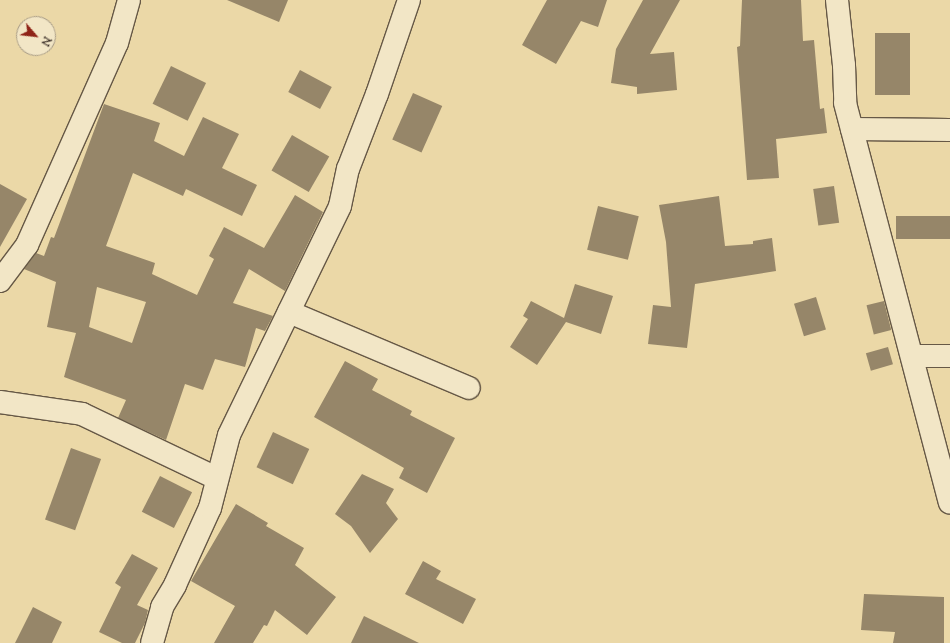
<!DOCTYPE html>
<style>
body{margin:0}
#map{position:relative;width:950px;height:643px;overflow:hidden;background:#ebd8a7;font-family:"Sorts Mill Goudy",serif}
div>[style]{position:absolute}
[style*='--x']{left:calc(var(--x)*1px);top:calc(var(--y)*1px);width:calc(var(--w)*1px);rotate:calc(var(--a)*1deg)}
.building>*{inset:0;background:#968669;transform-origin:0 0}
.roads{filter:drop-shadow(1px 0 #665846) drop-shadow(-1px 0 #665846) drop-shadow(0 1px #665846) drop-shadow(0 -1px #665846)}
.street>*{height:22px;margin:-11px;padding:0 11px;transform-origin:11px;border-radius:11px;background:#f2e6c6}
span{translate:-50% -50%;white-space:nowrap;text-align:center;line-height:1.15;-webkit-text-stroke:3px #f2e6c6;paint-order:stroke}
.north{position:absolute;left:16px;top:16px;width:40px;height:40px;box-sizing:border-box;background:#f2e6c6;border:1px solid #a89c86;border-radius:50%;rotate:118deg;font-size:11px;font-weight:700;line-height:16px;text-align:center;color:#392d26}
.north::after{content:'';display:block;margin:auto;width:14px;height:18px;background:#8f2418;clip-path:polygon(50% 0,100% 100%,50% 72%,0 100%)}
</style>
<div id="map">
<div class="building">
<i style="clip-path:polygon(227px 0,288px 0,279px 22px)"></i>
<i style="clip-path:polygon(547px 0,607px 0,598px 27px,581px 21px,556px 64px,522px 45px)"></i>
<i style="clip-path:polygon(643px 0,680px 0,650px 54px,674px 52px,677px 90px,637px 94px,637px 87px,611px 83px,616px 49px)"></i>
<i style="clip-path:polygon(742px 0,801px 0,803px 41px,814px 40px,820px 109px,824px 108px,827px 133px,776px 139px,779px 178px,747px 180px,737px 47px,740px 46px)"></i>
<i style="left:910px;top:33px;width:62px;height:35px;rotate:90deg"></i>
<i style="left:171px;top:66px;width:39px;height:42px;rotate:26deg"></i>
<i style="left:300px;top:70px;width:36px;height:25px;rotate:28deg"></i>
<i style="left:413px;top:93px;width:32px;height:51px;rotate:24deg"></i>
<i style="clip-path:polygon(evenodd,104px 104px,160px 123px,154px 141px,184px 156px,203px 117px,239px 134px,222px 168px,257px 185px,242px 216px,186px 189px,183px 196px,133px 173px,106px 246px,155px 263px,152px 274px,197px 295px,214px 259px,209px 256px,224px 227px,264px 248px,295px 195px,323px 212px,285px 291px,249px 269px,233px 303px,273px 316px,265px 331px,256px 328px,245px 367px,215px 359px,203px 390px,185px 384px,166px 440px,118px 418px,126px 400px,64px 377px,76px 333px,47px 327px,56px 282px,24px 269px,36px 253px,44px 256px,51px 237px,54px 238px,104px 104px,97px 287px,146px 302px,132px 343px,89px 327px,97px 287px)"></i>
<i style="left:292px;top:135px;width:43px;height:41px;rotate:30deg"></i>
<i style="clip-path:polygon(0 184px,27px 199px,0 247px)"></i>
<i style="left:834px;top:186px;width:37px;height:21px;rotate:82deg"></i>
<i style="clip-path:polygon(719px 196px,725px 246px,753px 244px,753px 241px,772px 238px,776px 271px,695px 284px,687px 348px,648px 344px,653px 305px,671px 307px,666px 242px,659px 205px)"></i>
<i style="left:598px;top:206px;width:42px;height:45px;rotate:14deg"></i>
<i style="left:950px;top:216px;width:23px;height:54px;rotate:90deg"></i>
<i style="clip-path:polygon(575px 284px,613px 296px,601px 334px,566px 322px,537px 365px,510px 347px,528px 319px,523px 316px,531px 301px,564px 318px)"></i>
<i style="left:816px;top:297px;width:34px;height:23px;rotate:73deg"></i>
<i style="left:884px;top:301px;width:30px;height:18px;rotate:76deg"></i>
<i style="left:888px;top:347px;width:18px;height:23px;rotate:74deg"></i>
<i style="clip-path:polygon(345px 361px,378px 379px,372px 390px,412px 411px,410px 415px,455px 438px,427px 493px,399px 478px,404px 468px,314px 417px)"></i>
<i style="left:273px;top:432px;width:40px;height:39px;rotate:25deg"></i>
<i style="left:71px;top:448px;width:32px;height:76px;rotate:20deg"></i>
<i style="clip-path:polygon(362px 474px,394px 489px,386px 503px,398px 519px,370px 553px,351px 526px,335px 514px)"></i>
<i style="left:160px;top:476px;width:36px;height:40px;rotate:27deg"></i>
<i style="clip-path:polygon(236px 504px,268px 523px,266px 526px,304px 548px,295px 565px,336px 597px,307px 635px,275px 610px,267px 626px,264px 625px,253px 643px,214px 643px,235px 606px,191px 581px)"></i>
<i style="clip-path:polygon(132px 554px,158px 568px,137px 605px,148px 610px,145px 623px,135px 643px,122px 643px,99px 632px,121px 587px,115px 583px)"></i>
<i style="clip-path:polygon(423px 561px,441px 571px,436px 579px,476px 599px,463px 624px,405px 594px)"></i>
<i style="clip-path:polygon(864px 594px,944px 597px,944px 643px,893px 643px,895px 632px,861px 630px)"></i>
<i style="clip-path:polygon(33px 607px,62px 622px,52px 643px,15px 643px)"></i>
<i style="clip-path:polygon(364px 616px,419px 643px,351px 643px)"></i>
</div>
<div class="roads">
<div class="street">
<i style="--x:837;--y:0;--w:65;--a:83.9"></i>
<i style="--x:844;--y:65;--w:38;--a:88"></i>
<i style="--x:845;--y:103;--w:413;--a:75.3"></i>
<i style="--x:852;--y:129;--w:98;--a:0.6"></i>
<i style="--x:0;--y:281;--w:45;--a:-53.1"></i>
<i style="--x:27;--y:245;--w:221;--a:-66"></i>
<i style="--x:117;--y:43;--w:45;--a:-74.4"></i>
<i style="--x:289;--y:312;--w:195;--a:22.9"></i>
<i style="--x:912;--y:356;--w:38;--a:0"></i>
<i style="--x:0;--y:402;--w:83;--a:8.3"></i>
<i style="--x:82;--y:414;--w:148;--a:25.5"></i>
<i style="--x:152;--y:643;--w:37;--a:-74"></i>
<i style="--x:162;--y:607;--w:26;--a:-59"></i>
<i style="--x:175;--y:585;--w:85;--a:-65.6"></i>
<i style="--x:210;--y:508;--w:75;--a:-75.4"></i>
<i style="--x:229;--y:435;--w:254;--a:-64.1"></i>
<i style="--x:340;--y:206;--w:38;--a:-78"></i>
<i style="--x:348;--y:169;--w:80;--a:-68.9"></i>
<i style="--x:377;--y:94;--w:99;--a:-71.2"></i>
</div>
</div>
<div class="north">N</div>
</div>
